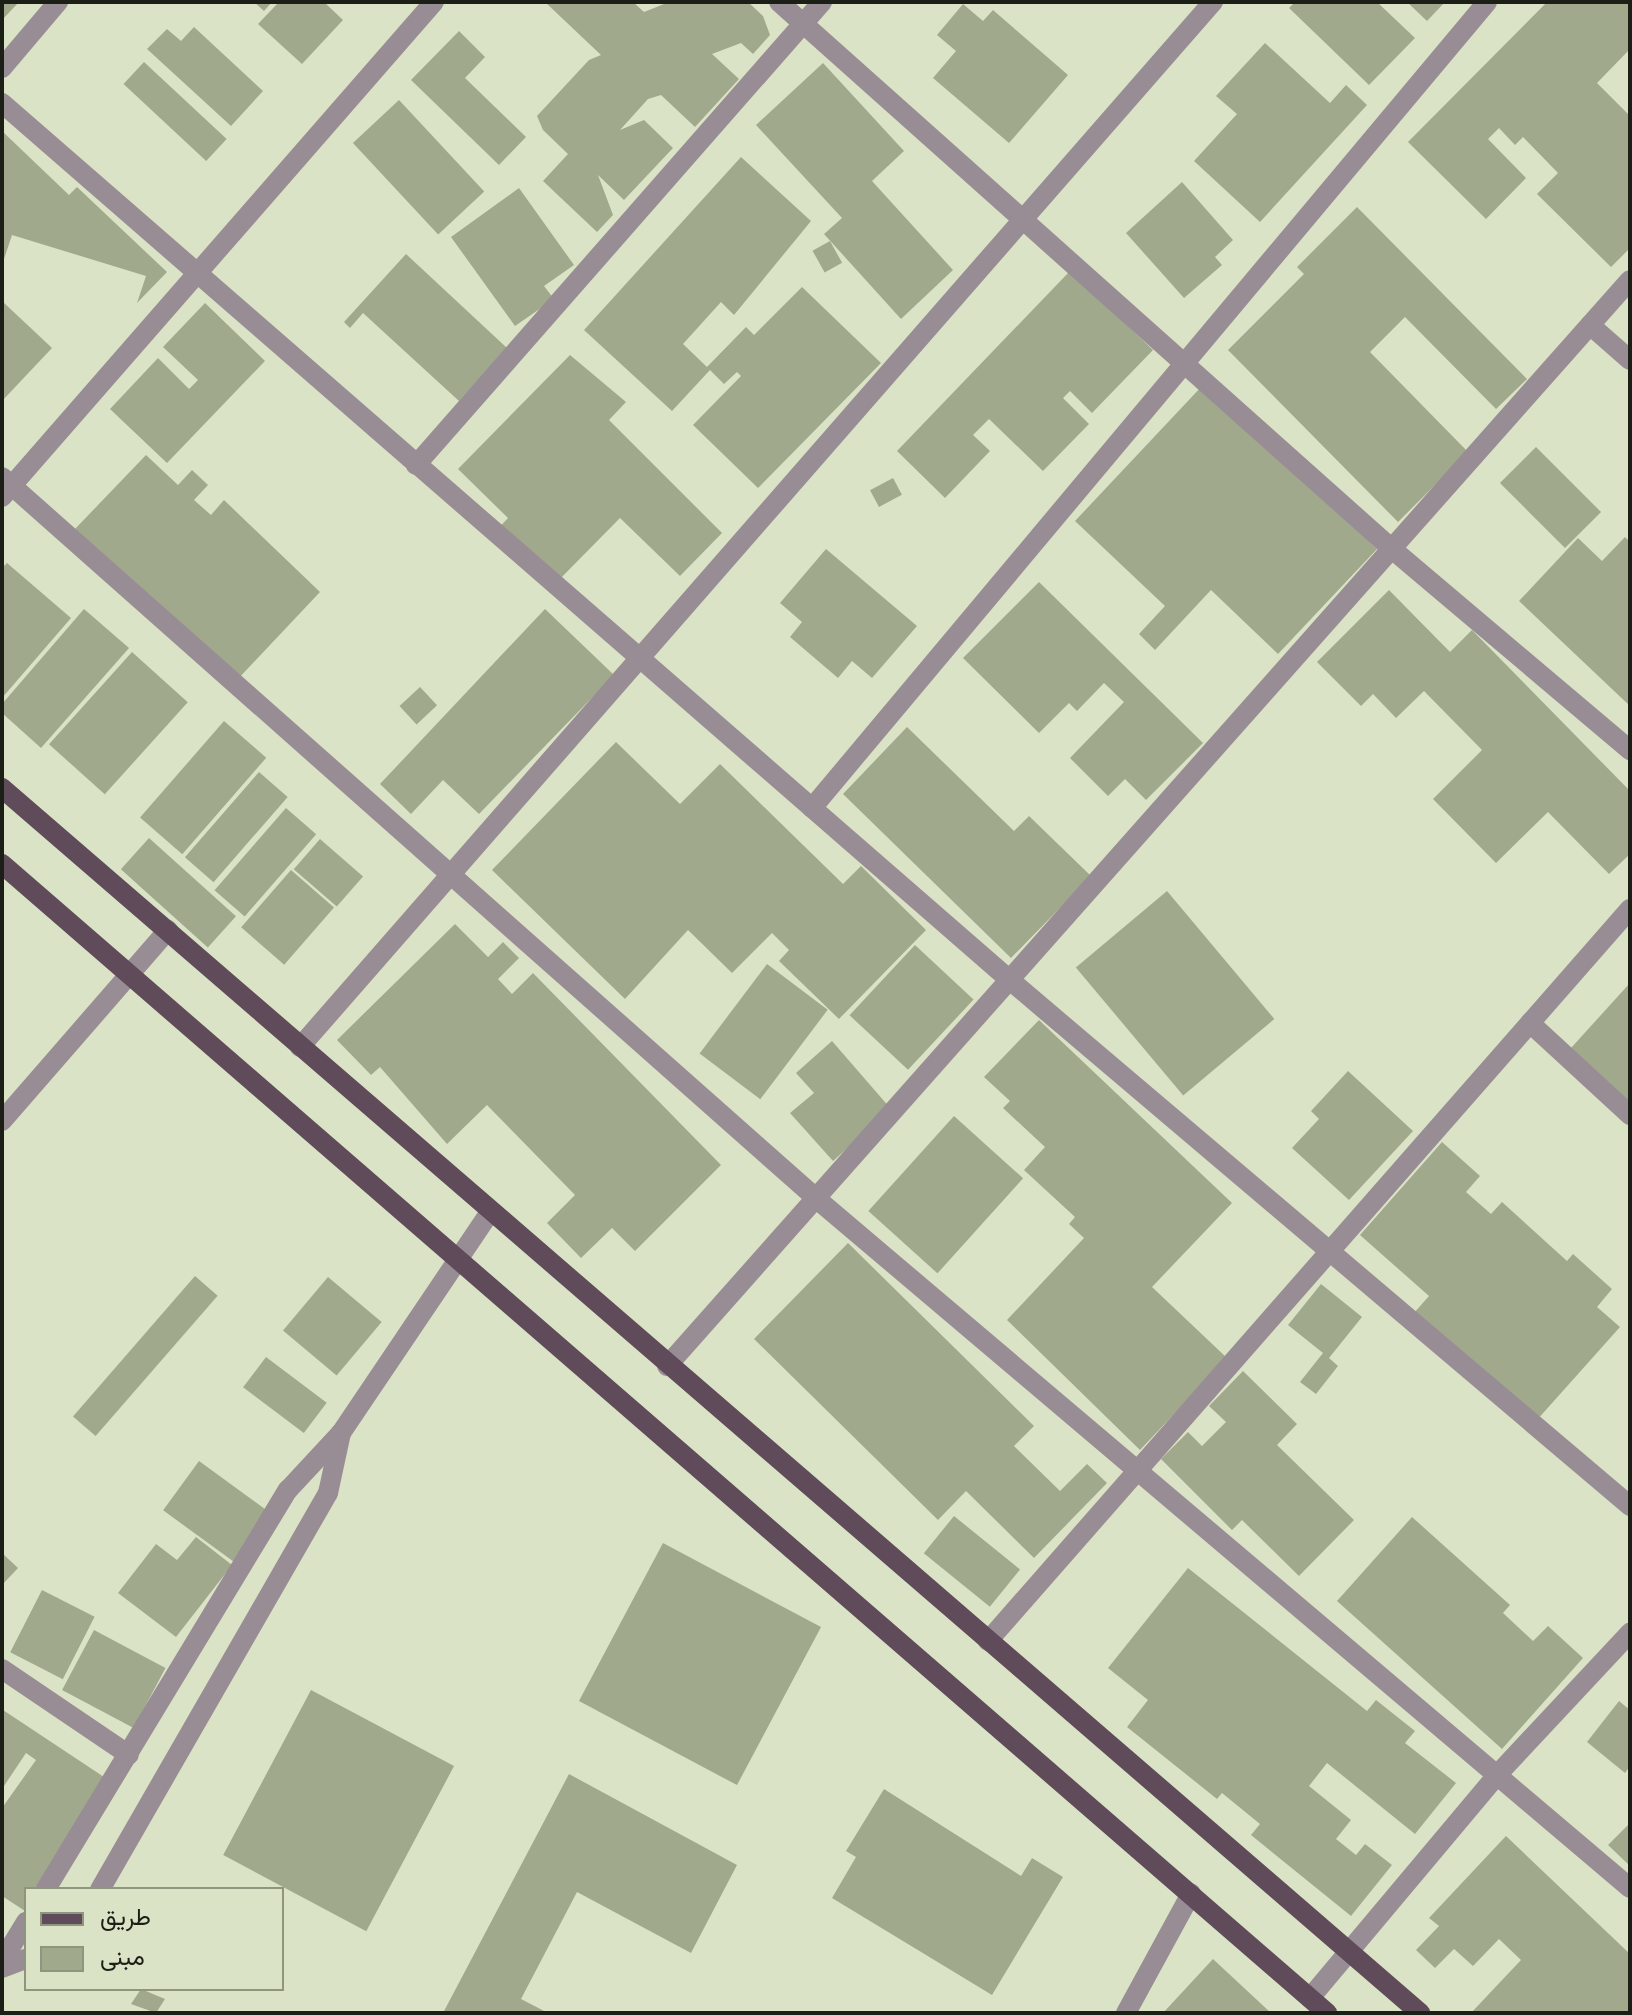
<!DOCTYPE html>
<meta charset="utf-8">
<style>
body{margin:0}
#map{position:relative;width:1632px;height:2015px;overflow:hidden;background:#dbe3c6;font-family:"Alegreya Sans",Vazirmatn,sans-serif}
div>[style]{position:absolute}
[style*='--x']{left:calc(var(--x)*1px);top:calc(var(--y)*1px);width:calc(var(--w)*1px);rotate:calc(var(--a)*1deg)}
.building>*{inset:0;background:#a1a98d;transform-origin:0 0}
.street>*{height:20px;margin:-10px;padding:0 10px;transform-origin:10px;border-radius:10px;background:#998d95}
.primary>*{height:20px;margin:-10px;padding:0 10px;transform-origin:10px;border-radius:10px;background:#5f4b59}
span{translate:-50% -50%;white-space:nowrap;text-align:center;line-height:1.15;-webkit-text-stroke:7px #dbe3c6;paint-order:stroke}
.frame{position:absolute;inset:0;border:4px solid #1c1f15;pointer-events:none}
.legend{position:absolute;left:24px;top:1887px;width:260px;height:104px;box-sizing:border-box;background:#dbe3c6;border:2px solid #8f957f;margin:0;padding:10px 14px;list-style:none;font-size:24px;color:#1c1f15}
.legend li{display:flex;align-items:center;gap:16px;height:40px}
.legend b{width:40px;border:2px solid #8f957f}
</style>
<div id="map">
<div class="building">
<i style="clip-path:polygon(2px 2px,19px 2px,2px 20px)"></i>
<i style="clip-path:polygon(254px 2px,272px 2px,264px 11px)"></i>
<i style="clip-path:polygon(279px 2px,324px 2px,343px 20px,302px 64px,258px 24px)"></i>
<i style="clip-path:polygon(545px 2px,633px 2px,644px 12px,669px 2px,748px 2px,763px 16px,770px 35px,753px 54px,741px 43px,712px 54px,739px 79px,695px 127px,661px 95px,648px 99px,620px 130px,644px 120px,673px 148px,624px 200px,598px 175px,613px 215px,597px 232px,543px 181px,568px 154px,543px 130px,537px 116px,589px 60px,601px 55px)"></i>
<i style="clip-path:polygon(1295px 2px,1377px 2px,1415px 38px,1369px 85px,1289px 8px)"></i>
<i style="clip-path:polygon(1407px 2px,1445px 2px,1427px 21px)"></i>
<i style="clip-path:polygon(1547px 2px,1630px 2px,1630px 49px,1597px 83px,1630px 116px,1630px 248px,1611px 267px,1537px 194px,1558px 173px,1523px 137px,1515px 145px,1499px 128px,1488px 139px,1526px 178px,1486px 219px,1408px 142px)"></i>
<i style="clip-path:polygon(963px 4px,983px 21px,993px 10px,1068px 75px,1009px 143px,933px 78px,956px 51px,937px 35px)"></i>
<i style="clip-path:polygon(194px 27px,263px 91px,231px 126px,147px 49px,167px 29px,181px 41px)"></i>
<i style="clip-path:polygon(459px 31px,485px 57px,465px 78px,526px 137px,499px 165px,411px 80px)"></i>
<i style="clip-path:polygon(1265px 43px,1330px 103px,1346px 85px,1367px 105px,1260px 222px,1194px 161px,1237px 114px,1216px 96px)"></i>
<i style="left:144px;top:62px;width:113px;height:30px;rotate:43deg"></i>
<i style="clip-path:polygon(823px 63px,904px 151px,872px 181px,953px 270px,901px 319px,824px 234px,842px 218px,756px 125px)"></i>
<i style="left:399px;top:100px;width:125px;height:63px;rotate:47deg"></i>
<i style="clip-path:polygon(2px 131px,69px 195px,77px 187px,167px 272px,137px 303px,146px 276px,12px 235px,2px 265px)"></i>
<i style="clip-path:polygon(741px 157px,811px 221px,734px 315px,721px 302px,683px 344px,707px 367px,746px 327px,754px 335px,802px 287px,881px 363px,758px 488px,693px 425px,741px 376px,737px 372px,724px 384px,710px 370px,672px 411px,584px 330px)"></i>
<i style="clip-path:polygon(1182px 182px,1233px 240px,1215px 257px,1222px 265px,1184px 298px,1126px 233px)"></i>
<i style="clip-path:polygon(519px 188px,574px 265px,544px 286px,554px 299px,515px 326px,451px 237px)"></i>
<i style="clip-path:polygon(1357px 207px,1527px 379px,1496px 409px,1405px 317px,1370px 352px,1468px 452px,1398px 522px,1228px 350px,1304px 274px,1297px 267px)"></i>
<i style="left:830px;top:241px;width:25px;height:20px;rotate:61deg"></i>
<i style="clip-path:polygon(406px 254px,507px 348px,459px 401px,363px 313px,350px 328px,344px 322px)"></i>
<i style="clip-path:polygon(1070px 271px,1153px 350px,1092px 413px,1070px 391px,1063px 398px,1089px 424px,1043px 471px,989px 419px,973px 435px,990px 451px,945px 498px,897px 451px)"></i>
<i style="clip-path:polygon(2px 301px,52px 348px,2px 401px)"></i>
<i style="clip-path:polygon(205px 303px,265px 361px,167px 463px,110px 409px,158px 358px,189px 389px,198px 380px,163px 347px)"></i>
<i style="clip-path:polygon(570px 355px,626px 402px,609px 420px,722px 533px,680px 576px,620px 518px,551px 588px,495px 532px,508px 518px,458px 469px)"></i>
<i style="clip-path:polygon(1203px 385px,1377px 549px,1278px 654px,1211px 590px,1155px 650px,1139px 634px,1165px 606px,1075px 521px)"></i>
<i style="left:1536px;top:447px;width:92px;height:51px;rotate:45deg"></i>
<i style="clip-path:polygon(146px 455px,178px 485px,192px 470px,208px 485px,194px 500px,211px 515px,224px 500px,320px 592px,236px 681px,75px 529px)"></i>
<i style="left:893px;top:478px;width:19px;height:26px;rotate:62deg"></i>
<i style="clip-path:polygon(1625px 537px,1630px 542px,1630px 706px,1519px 601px,1578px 538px,1602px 561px)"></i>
<i style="clip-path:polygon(826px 549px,917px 626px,872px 678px,852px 661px,838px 678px,790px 637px,802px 622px,780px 603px)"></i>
<i style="clip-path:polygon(7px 563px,71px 618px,2px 698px,2px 568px)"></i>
<i style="clip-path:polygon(1039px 582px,1203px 743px,1146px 800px,1125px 779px,1108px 796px,1070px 758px,1124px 702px,1104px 683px,1077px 711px,1069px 703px,1039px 733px,963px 658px)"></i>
<i style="clip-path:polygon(1389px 590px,1450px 652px,1472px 630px,1630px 791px,1630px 854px,1609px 874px,1548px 812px,1496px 863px,1433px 799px,1482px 750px,1424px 691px,1396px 718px,1373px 694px,1361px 706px,1317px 662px)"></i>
<i style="clip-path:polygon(84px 609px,129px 648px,41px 748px,2px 713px,2px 704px)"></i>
<i style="clip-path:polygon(545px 609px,614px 675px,479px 814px,443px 780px,411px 814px,380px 784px)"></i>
<i style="left:132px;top:652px;width:75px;height:124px;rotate:42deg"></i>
<i style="left:420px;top:687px;width:25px;height:28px;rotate:47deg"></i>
<i style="left:224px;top:721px;width:56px;height:128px;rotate:41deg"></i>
<i style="clip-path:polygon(907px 727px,1014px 831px,1029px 816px,1091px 876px,1011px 958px,843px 794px)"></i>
<i style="clip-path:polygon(616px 742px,680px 804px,720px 764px,843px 884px,861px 866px,926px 930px,839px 1019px,779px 961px,789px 950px,772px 933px,732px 973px,688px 930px,625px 999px,492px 870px)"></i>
<i style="left:259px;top:772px;width:38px;height:113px;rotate:41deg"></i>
<i style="left:286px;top:808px;width:40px;height:109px;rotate:41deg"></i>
<i style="left:149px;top:838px;width:117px;height:42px;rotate:42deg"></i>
<i style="left:320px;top:839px;width:57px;height:40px;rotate:41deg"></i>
<i style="left:291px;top:870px;width:57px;height:76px;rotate:41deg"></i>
<i style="left:1167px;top:891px;width:167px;height:119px;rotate:50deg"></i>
<i style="clip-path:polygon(455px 924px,488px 957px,503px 942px,519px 958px,498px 979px,512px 994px,533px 973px,721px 1165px,635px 1251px,612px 1228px,581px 1258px,547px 1223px,575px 1195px,487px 1105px,447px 1144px,380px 1067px,371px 1075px,337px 1040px)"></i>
<i style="left:915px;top:945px;width:80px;height:96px;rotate:43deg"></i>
<i style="left:767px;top:964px;width:76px;height:112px;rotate:37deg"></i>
<i style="clip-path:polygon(1630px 983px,1630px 1103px,1571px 1048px)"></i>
<i style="clip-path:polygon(1039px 1020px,1232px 1203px,1152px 1287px,1227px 1358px,1140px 1450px,1007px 1320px,1084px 1238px,1069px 1224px,1075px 1217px,1024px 1170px,1045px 1147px,1003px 1108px,1010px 1101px,984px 1077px)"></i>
<i style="clip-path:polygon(832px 1041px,891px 1109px,833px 1161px,790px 1113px,814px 1093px,796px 1073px)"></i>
<i style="clip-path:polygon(1348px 1071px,1413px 1131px,1349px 1200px,1292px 1148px,1319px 1119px,1311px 1111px)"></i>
<i style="left:954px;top:1116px;width:93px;height:128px;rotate:42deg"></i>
<i style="clip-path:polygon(1442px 1142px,1480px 1176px,1466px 1192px,1491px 1214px,1502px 1202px,1567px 1261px,1573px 1254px,1612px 1289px,1597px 1307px,1620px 1327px,1528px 1430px,1406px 1322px,1429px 1296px,1360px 1235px)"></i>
<i style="clip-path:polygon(848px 1243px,1034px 1426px,1014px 1446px,1060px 1491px,1087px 1464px,1107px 1483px,1034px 1558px,966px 1491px,938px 1520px,754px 1339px)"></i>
<i style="left:195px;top:1276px;width:30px;height:186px;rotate:41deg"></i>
<i style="left:328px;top:1277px;width:70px;height:70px;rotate:40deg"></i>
<i style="clip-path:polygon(1321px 1284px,1362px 1317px,1329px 1358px,1338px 1366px,1316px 1394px,1300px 1382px,1323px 1353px,1288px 1325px)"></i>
<i style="left:266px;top:1357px;width:76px;height:38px;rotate:37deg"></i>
<i style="clip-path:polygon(1243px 1371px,1297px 1424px,1277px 1445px,1354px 1520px,1299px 1576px,1242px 1520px,1232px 1530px,1161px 1459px,1188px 1432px,1202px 1446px,1226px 1422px,1209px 1406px)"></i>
<i style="left:199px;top:1461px;width:87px;height:61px;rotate:36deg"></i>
<i style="left:954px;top:1516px;width:85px;height:48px;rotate:39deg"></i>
<i style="clip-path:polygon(1412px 1517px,1510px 1605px,1503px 1613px,1533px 1641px,1548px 1626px,1583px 1658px,1502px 1749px,1337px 1601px)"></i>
<i style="clip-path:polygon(196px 1537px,232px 1565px,176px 1637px,118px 1593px,156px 1544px,177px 1560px)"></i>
<i style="left:663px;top:1543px;width:179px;height:179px;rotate:28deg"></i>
<i style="clip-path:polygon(2px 1553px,18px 1568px,2px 1585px)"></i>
<i style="clip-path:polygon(1188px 1568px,1367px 1711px,1376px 1700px,1415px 1731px,1405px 1743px,1456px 1783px,1415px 1834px,1327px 1763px,1309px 1786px,1351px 1820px,1336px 1839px,1356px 1855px,1365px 1844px,1392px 1865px,1351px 1916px,1251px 1835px,1260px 1824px,1222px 1793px,1217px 1799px,1127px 1727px,1148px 1700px,1108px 1668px)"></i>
<i style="left:42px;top:1590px;width:59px;height:70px;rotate:27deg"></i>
<i style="left:94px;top:1630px;width:81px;height:68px;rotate:28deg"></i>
<i style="left:311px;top:1690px;width:162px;height:187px;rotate:28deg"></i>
<i style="clip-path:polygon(1619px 1701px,1630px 1710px,1630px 1766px,1625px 1773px,1587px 1742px)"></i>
<i style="clip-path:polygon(3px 1710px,110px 1781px,40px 1889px,26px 1889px,25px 1911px,2px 1896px,2px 1808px,36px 1760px,26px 1753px,2px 1789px)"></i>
<i style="clip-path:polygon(569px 1774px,737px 1865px,691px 1953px,577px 1892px,521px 1999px,548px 2013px,443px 2013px)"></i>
<i style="clip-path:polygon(884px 1789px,1021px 1876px,1032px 1858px,1063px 1877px,992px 1995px,832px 1898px,856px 1857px,846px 1851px)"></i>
<i style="clip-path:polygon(1630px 1823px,1630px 1866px,1608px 1845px)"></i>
<i style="clip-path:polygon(1506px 1836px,1630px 1954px,1630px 2013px,1471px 2013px,1521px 1960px,1499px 1939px,1473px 1966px,1454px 1949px,1435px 1968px,1416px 1950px,1439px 1926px,1429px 1918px)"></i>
<i style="clip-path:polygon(1213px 1959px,1271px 2013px,1163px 2013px)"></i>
<i style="clip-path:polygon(141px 1989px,165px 1999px,156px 2013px,131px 2004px)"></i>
</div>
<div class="street">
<i style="--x:779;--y:2;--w:822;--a:41.74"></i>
<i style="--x:1392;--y:549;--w:312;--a:40.2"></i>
<i style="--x:2;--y:68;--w:87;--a:-49.7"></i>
<i style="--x:2;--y:103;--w:1338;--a:41.03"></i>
<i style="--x:1011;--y:981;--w:812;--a:40.3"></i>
<i style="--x:1590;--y:325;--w:53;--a:41.2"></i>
<i style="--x:416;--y:465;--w:616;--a:-48.75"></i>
<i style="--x:2;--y:477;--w:1090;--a:41.54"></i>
<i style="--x:818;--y:1200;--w:1064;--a:40.27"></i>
<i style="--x:2;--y:497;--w:657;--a:-48.89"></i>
<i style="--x:812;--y:808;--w:1051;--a:-50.05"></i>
<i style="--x:1530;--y:1023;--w:136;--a:42.6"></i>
<i style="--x:300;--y:1047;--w:1388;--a:-48.86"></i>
<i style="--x:2;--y:1121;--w:253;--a:-49"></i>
<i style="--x:667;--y:1366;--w:1451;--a:-48.44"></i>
<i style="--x:341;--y:1433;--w:267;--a:-56"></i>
<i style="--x:988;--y:1641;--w:974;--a:-48.75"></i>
<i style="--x:2;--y:1669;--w:153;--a:34.1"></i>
<i style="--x:46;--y:1889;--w:467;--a:-58.8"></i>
<i style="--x:288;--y:1490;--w:78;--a:-47.1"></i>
<i style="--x:341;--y:1433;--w:61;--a:102.2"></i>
<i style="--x:328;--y:1493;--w:457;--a:119.9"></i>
<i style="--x:2;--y:1961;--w:46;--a:-58.4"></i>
<i style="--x:2;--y:1968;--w:26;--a:-21"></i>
<i style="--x:1310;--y:1998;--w:291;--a:-50"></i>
<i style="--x:1497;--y:1775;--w:195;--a:-46.9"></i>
<i style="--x:1126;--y:2013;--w:136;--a:-61.4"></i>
</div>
<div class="primary">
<i style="--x:2;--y:788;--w:1874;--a:40.82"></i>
<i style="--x:2;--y:864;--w:1754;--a:40.93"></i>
</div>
<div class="frame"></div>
<ul class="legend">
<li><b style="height:10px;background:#5f4b59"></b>طريق</li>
<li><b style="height:22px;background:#a1a98d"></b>مبنى</li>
</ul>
</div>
